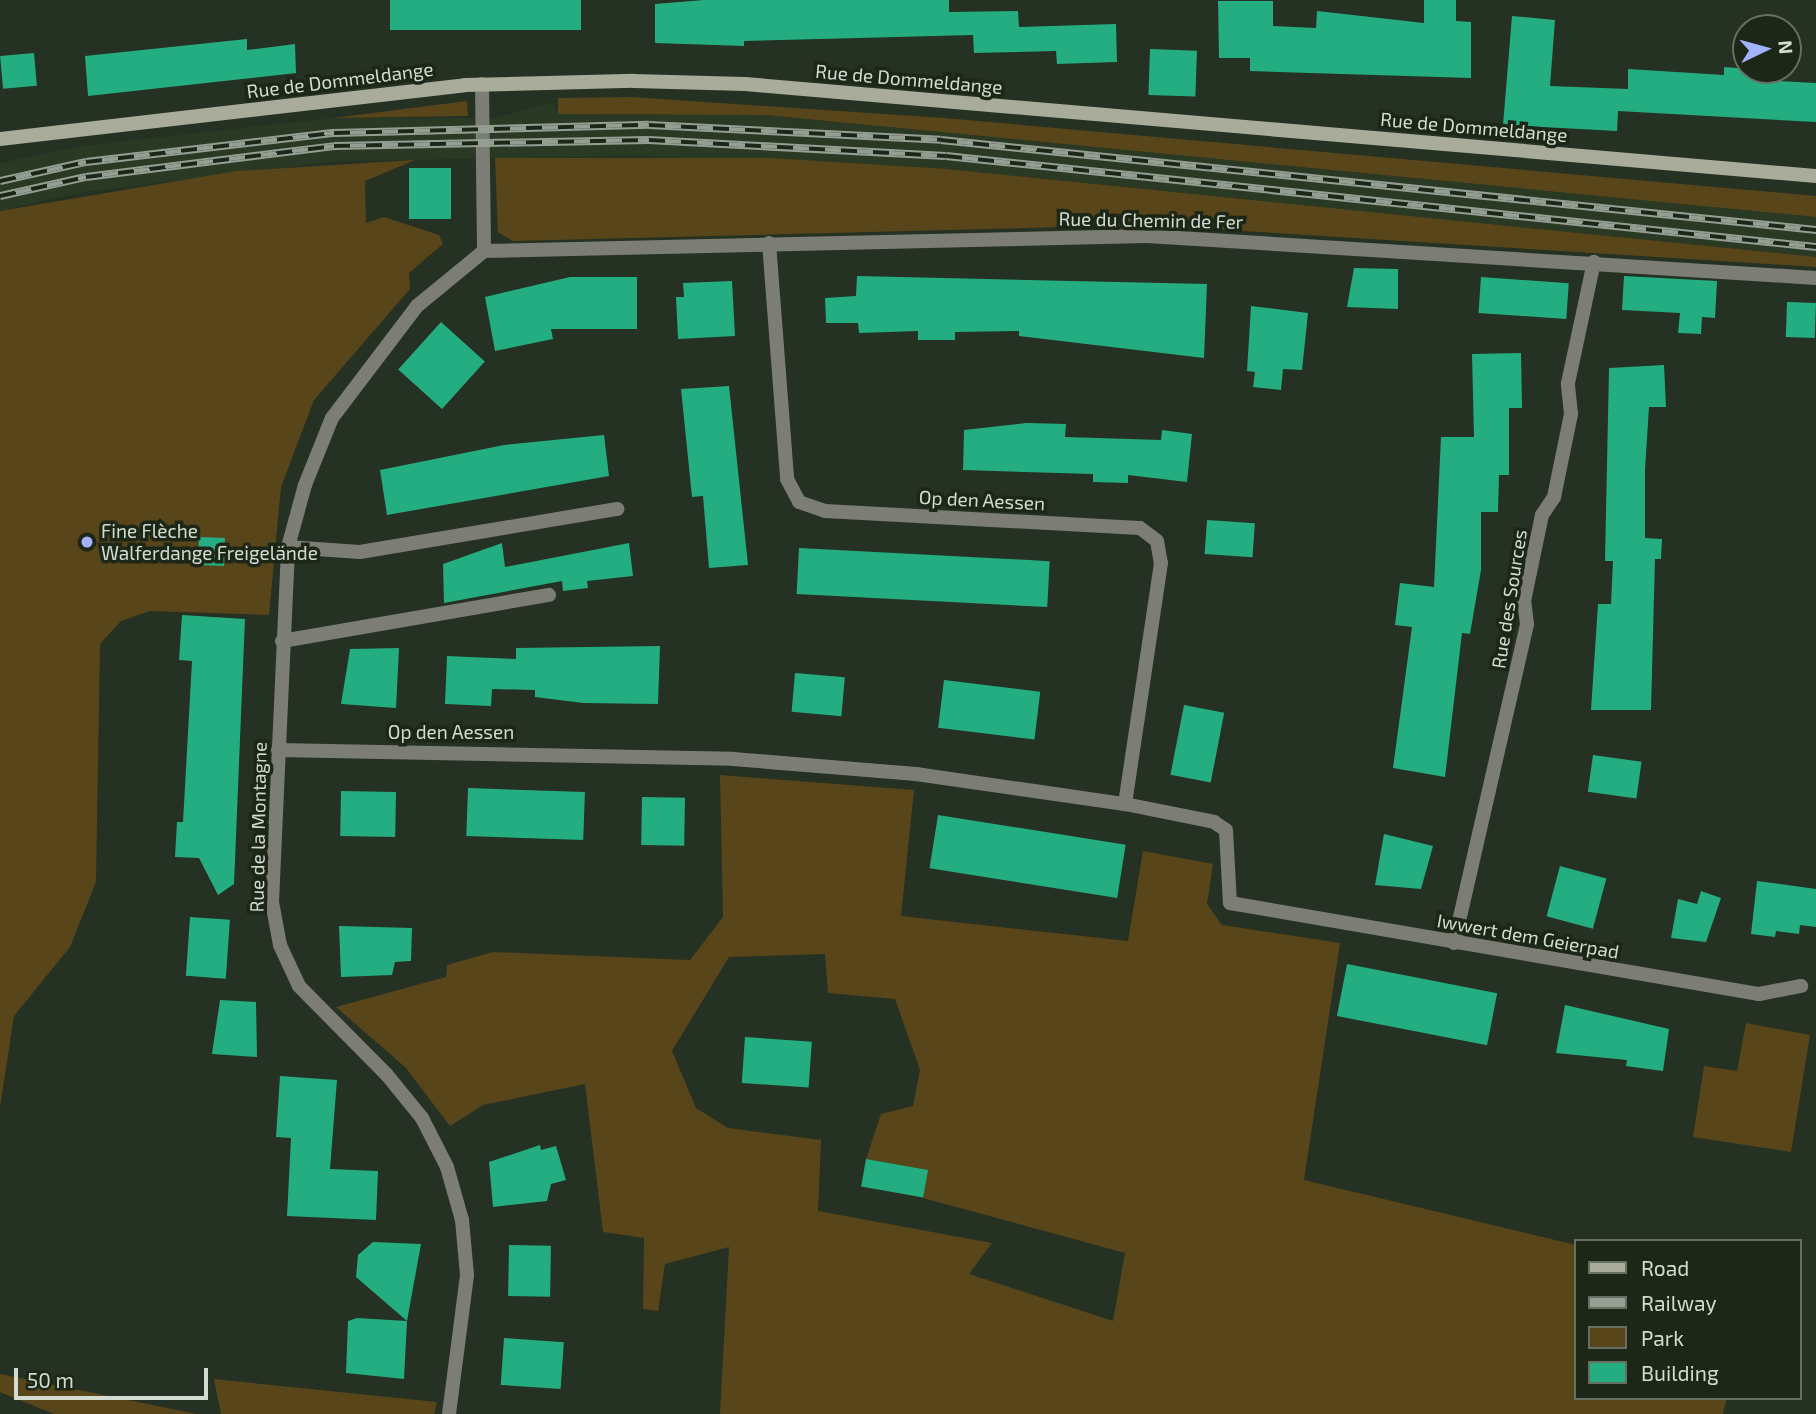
<!DOCTYPE html>
<meta charset="utf-8">
<style>
body{margin:0}
#map{position:relative;width:1816px;height:1414px;overflow:hidden;background:#253122;font-family:"Exo 2",sans-serif}
div>[style]{position:absolute}
[style*='--x']{left:calc(var(--x)*1px);top:calc(var(--y)*1px);width:calc(var(--w)*1px);rotate:calc(var(--a)*1deg)}
.built>*{inset:0;background:#293924}
.green>*{inset:0;background:#59451a}
.building>*{inset:0;background:#25ad82;transform-origin:0 0}
.street>*{height:14px;margin:-7px;padding:0 7px;transform-origin:7px;border-radius:7px;background:#7c7d74}
.secondary>*{height:14px;margin:-7px;padding:0 7px;transform-origin:7px;border-radius:7px;background:#a9ab9b}
.rail>*{height:8px;margin-top:-4px;transform-origin:0;background:repeating-linear-gradient(90deg,#1c2718 0 16px,#949e92 0 32px);box-sizing:border-box;border-block:2px solid #949e92}
.dots>*{width:19px;height:19px;translate:-50% -50%;box-sizing:border-box;border:4px solid #1c2718;border-radius:50%}
span{translate:-50% -50%;white-space:nowrap;text-align:center;line-height:1.15;-webkit-text-stroke:7px #1c2718;paint-order:stroke}
.street-label{font-size:19px;color:#d4dcd2}
.poi-label{font-size:19px;color:#d4dcd2}
.left{translate:0 -50%;text-align:left}
.legend{position:absolute;left:1574px;top:1239px;width:228px;height:161px;box-sizing:border-box;background:#1c2718;border:2px solid #666f62;margin:0;padding:9px 12px;list-style:none;font-size:21px;color:#d4dcd2}
.legend li{display:flex;align-items:center;gap:14px;height:35px}
.legend b{width:35px;border:2px solid #666f62}
.north{position:absolute;left:1732px;top:14px;width:70px;height:70px;box-sizing:border-box;background:#1c2718;border:2px solid #666f62;border-radius:50%;rotate:85deg;font-size:19px;font-weight:700;line-height:28px;text-align:center;color:#d4dcd2}
.north::after{content:'';display:block;margin:auto;width:24px;height:32px;background:#a2b2fd;clip-path:polygon(50% 0,100% 100%,50% 72%,0 100%)}
.scale{position:absolute;left:14px;top:1368px;width:194px;height:32px;box-sizing:border-box;border:4px solid #d4dcd2;border-top:0;padding-left:9px;font-size:21px;line-height:24px;white-space:nowrap;color:#d4dcd2;-webkit-text-stroke:5px #1c2718;paint-order:stroke}
</style>
<div id="map">
<div class="built">
<i style="clip-path:polygon(553px 102px,558px 114px,766px 115px,1816px 217px,1816px 257px,947px 169px,638px 156px,337px 161px,84px 192px,0 211px,0 163px,83px 146px,333px 118px,495px 118px)"></i>
</div>
<div class="green">
<i style="clip-path:polygon(632px 97px,944px 118px,1816px 196px,1816px 217px,766px 115px,558px 114px,558px 98px)"></i>
<i style="clip-path:polygon(467px 101px,468px 116px,333px 118px)"></i>
<i style="clip-path:polygon(495px 158px,769px 158px,947px 169px,1816px 257px,1816px 267px,1147px 225px,513px 241px,498px 232px)"></i>
<i style="clip-path:polygon(415px 160px,365px 181px,366px 223px,384px 217px,439px 235px,443px 244px,409px 273px,410px 289px,314px 400px,281px 487px,269px 615px,150px 611px,121px 621px,100px 644px,96px 882px,70px 947px,14px 1016px,0 1107px,0 211px,236px 171px)"></i>
<i style="clip-path:polygon(evenodd,720px 775px,914px 790px,901px 916px,1128px 941px,1143px 851px,1213px 864px,1207px 904px,1222px 925px,1340px 943px,1304px 1180px,1576px 1245px,1576px 1398px,1727px 1398px,1723px 1414px,720px 1414px,729px 1247px,665px 1264px,658px 1311px,643px 1309px,644px 1238px,603px 1232px,585px 1084px,483px 1105px,450px 1126px,405px 1067px,336px 1007px,446px 977px,447px 965px,493px 952px,690px 960px,723px 917px,720px 775px,825px 954px,828px 993px,895px 999px,920px 1070px,913px 1106px,881px 1114px,866px 1159px,927px 1170px,923px 1198px,1125px 1253px,1113px 1321px,969px 1274px,992px 1243px,818px 1211px,821px 1140px,728px 1128px,696px 1108px,672px 1051px,729px 957px,825px 954px)"></i>
<i style="clip-path:polygon(1746px 1023px,1810px 1035px,1791px 1152px,1693px 1137px,1704px 1066px,1737px 1071px)"></i>
<i style="clip-path:polygon(0 1374px,197px 1414px,54px 1414px,0 1392px)"></i>
<i style="clip-path:polygon(214px 1379px,437px 1402px,434px 1414px,221px 1414px)"></i>
</div>
<div class="building">
<i style="left:390px;top:0;width:191px;height:30px"></i>
<i style="clip-path:polygon(704px 0,949px 0,949px 12px,1018px 11px,1019px 27px,1116px 24px,1117px 62px,1057px 64px,1056px 51px,974px 53px,973px 35px,744px 41px,744px 46px,655px 43px,655px 4px)"></i>
<i style="clip-path:polygon(1424px 0,1456px 0,1456px 21px,1471px 22px,1471px 78px,1250px 71px,1250px 58px,1219px 58px,1218px 1px,1273px 1px,1273px 26px,1316px 28px,1317px 11px,1424px 23px)"></i>
<i style="clip-path:polygon(1512px 16px,1555px 20px,1550px 86px,1628px 89px,1628px 69px,1724px 75px,1724px 67px,1762px 70px,1761px 80px,1816px 83px,1816px 122px,1618px 111px,1617px 131px,1503px 125px)"></i>
<i style="clip-path:polygon(247px 39px,247px 50px,295px 44px,296px 73px,88px 96px,85px 56px)"></i>
<i style="left:1150px;top:49px;width:47px;height:46px;rotate:2deg"></i>
<i style="left:34px;top:53px;width:33px;height:34px;rotate:85deg"></i>
<i style="left:409px;top:168px;width:42px;height:51px"></i>
<i style="clip-path:polygon(1354px 268px,1398px 269px,1398px 309px,1347px 307px)"></i>
<i style="clip-path:polygon(857px 276px,1207px 284px,1204px 358px,1019px 336px,1019px 331px,955px 332px,955px 340px,918px 340px,918px 331px,859px 333px,858px 323px,826px 323px,825px 298px,856px 296px)"></i>
<i style="clip-path:polygon(1624px 276px,1717px 281px,1715px 318px,1702px 317px,1701px 334px,1678px 333px,1680px 313px,1622px 310px)"></i>
<i style="clip-path:polygon(570px 277px,637px 277px,637px 329px,551px 329px,553px 339px,495px 351px,485px 297px)"></i>
<i style="left:1481px;top:277px;width:88px;height:36px;rotate:4deg"></i>
<i style="clip-path:polygon(732px 281px,735px 336px,678px 339px,676px 297px,684px 297px,683px 283px)"></i>
<i style="left:1787px;top:302px;width:29px;height:35px;rotate:2deg"></i>
<i style="clip-path:polygon(1251px 306px,1308px 313px,1302px 370px,1283px 369px,1281px 390px,1253px 387px,1255px 372px,1247px 371px)"></i>
<i style="left:441px;top:322px;width:59px;height:64px;rotate:42deg"></i>
<i style="clip-path:polygon(1521px 353px,1522px 408px,1509px 408px,1509px 475px,1499px 475px,1498px 512px,1481px 512px,1481px 570px,1470px 634px,1462px 633px,1445px 777px,1393px 768px,1412px 627px,1395px 625px,1400px 583px,1434px 587px,1441px 437px,1474px 437px,1472px 354px)"></i>
<i style="clip-path:polygon(1664px 365px,1666px 407px,1649px 407px,1645px 470px,1645px 538px,1662px 539px,1661px 559px,1655px 559px,1651px 710px,1591px 710px,1598px 604px,1611px 604px,1613px 561px,1605px 561px,1609px 368px)"></i>
<i style="clip-path:polygon(729px 386px,748px 565px,709px 568px,703px 496px,692px 497px,681px 389px)"></i>
<i style="clip-path:polygon(1026px 423px,1066px 424px,1065px 437px,1161px 440px,1162px 430px,1192px 434px,1187px 482px,1128px 475px,1128px 483px,1093px 482px,1093px 474px,963px 470px,964px 430px)"></i>
<i style="clip-path:polygon(604px 435px,609px 476px,387px 515px,380px 470px,504px 445px)"></i>
<i style="left:1207px;top:520px;width:48px;height:34px;rotate:4deg"></i>
<i style="left:199px;top:537px;width:26px;height:28px;rotate:2deg"></i>
<i style="clip-path:polygon(502px 543px,505px 567px,629px 543px,633px 576px,587px 581px,588px 588px,563px 591px,562px 581px,444px 603px,443px 564px)"></i>
<i style="left:799px;top:548px;width:251px;height:46px;rotate:3deg"></i>
<i style="clip-path:polygon(182px 615px,245px 619px,234px 884px,218px 895px,199px 858px,175px 857px,177px 822px,183px 822px,192px 661px,179px 660px)"></i>
<i style="clip-path:polygon(660px 646px,658px 704px,583px 703px,535px 697px,535px 690px,492px 689px,491px 706px,445px 704px,447px 656px,516px 659px,516px 648px)"></i>
<i style="clip-path:polygon(399px 648px,396px 708px,341px 704px,350px 649px)"></i>
<i style="left:795px;top:673px;width:50px;height:39px;rotate:5deg"></i>
<i style="left:944px;top:680px;width:97px;height:48px;rotate:7deg"></i>
<i style="left:1184px;top:705px;width:41px;height:71px;rotate:11deg"></i>
<i style="left:1593px;top:755px;width:49px;height:37px;rotate:8deg"></i>
<i style="left:468px;top:788px;width:117px;height:48px;rotate:2deg"></i>
<i style="left:341px;top:791px;width:55px;height:45px;rotate:1deg"></i>
<i style="left:642px;top:797px;width:43px;height:48px;rotate:1deg"></i>
<i style="left:938px;top:815px;width:190px;height:54px;rotate:9deg"></i>
<i style="clip-path:polygon(1384px 834px,1433px 846px,1421px 889px,1375px 885px)"></i>
<i style="left:1560px;top:866px;width:48px;height:52px;rotate:15deg"></i>
<i style="clip-path:polygon(1757px 881px,1816px 889px,1816px 927px,1800px 925px,1799px 934px,1776px 931px,1775px 937px,1751px 934px)"></i>
<i style="clip-path:polygon(1701px 891px,1721px 898px,1706px 942px,1671px 938px,1678px 899px,1697px 904px)"></i>
<i style="left:190px;top:917px;width:40px;height:59px;rotate:4deg"></i>
<i style="clip-path:polygon(339px 926px,412px 928px,411px 961px,395px 962px,392px 975px,341px 977px)"></i>
<i style="left:1347px;top:964px;width:153px;height:53px;rotate:11deg"></i>
<i style="clip-path:polygon(220px 1000px,256px 1002px,257px 1057px,212px 1054px)"></i>
<i style="clip-path:polygon(1565px 1005px,1669px 1029px,1663px 1071px,1626px 1066px,1627px 1060px,1556px 1053px)"></i>
<i style="left:745px;top:1037px;width:67px;height:46px;rotate:4deg"></i>
<i style="clip-path:polygon(280px 1076px,337px 1080px,330px 1169px,378px 1171px,376px 1220px,287px 1216px,291px 1138px,276px 1137px)"></i>
<i style="clip-path:polygon(540px 1145px,541px 1150px,556px 1146px,566px 1180px,551px 1184px,547px 1201px,493px 1207px,489px 1162px)"></i>
<i style="left:866px;top:1159px;width:63px;height:28px;rotate:10deg"></i>
<i style="clip-path:polygon(373px 1242px,421px 1244px,407px 1321px,356px 1277px,358px 1255px)"></i>
<i style="left:509px;top:1245px;width:42px;height:51px;rotate:1deg"></i>
<i style="clip-path:polygon(357px 1318px,407px 1321px,404px 1379px,346px 1373px,348px 1321px)"></i>
<i style="left:504px;top:1338px;width:60px;height:47px;rotate:4deg"></i>
</div>
<div class="street">
<i style="--x:482;--y:84;--w:167;--a:89.3"></i>
<i style="--x:769;--y:243;--w:237;--a:85.6"></i>
<i style="--x:787;--y:479;--w:26;--a:62"></i>
<i style="--x:799;--y:502;--w:28;--a:19"></i>
<i style="--x:825;--y:511;--w:315;--a:3.1"></i>
<i style="--x:1140;--y:528;--w:21;--a:37"></i>
<i style="--x:1157;--y:541;--w:22;--a:80"></i>
<i style="--x:1161;--y:563;--w:244;--a:98.5"></i>
<i style="--x:484;--y:251;--w:663;--a:-1.3"></i>
<i style="--x:1147;--y:236;--w:670;--a:3.59"></i>
<i style="--x:288;--y:547;--w:72;--a:4"></i>
<i style="--x:360;--y:552;--w:261;--a:-9.5"></i>
<i style="--x:282;--y:641;--w:271;--a:-9.8"></i>
<i style="--x:278;--y:750;--w:455;--a:1.1"></i>
<i style="--x:733;--y:759;--w:184;--a:4.7"></i>
<i style="--x:916;--y:774;--w:211;--a:8.2"></i>
<i style="--x:1125;--y:804;--w:91;--a:11.4"></i>
<i style="--x:1214;--y:822;--w:14;--a:34"></i>
<i style="--x:1226;--y:830;--w:73;--a:86.9"></i>
<i style="--x:1230;--y:903;--w:537;--a:9.76"></i>
<i style="--x:1759;--y:994;--w:43;--a:-10.8"></i>
<i style="--x:1454;--y:943;--w:327;--a:-77.1"></i>
<i style="--x:1527;--y:624;--w:23;--a:-97"></i>
<i style="--x:1524;--y:601;--w:88;--a:-78.2"></i>
<i style="--x:1542;--y:515;--w:22;--a:-56"></i>
<i style="--x:1554;--y:497;--w:85;--a:-78.4"></i>
<i style="--x:1571;--y:414;--w:31;--a:-96"></i>
<i style="--x:1568;--y:383;--w:124;--a:-77.9"></i>
<i style="--x:449;--y:1414;--w:140;--a:-82.6"></i>
<i style="--x:467;--y:1275;--w:55;--a:-95.2"></i>
<i style="--x:462;--y:1220;--w:55;--a:-105.8"></i>
<i style="--x:447;--y:1167;--w:55;--a:-117"></i>
<i style="--x:422;--y:1118;--w:55;--a:-129.1"></i>
<i style="--x:387;--y:1075;--w:125;--a:-134.7"></i>
<i style="--x:299;--y:986;--w:45;--a:-114.9"></i>
<i style="--x:280;--y:945;--w:44;--a:-100.5"></i>
<i style="--x:272;--y:902;--w:355;--a:-87.4"></i>
<i style="--x:288;--y:547;--w:64;--a:-74.7"></i>
<i style="--x:305;--y:485;--w:72;--a:-68.1"></i>
<i style="--x:332;--y:418;--w:141;--a:-52.8"></i>
<i style="--x:417;--y:306;--w:87;--a:-39.4"></i>
</div>
<div class="secondary">
<i style="--x:0;--y:139;--w:468;--a:-6.6"></i>
<i style="--x:465;--y:85;--w:169;--a:-1.4"></i>
<i style="--x:634;--y:81;--w:111;--a:1.5"></i>
<i style="--x:745;--y:84;--w:1075;--a:4.91"></i>
</div>
<div class="rail">
<i style="--x:0;--y:181;--w:88;--a:-12.5"></i>
<i style="--x:86;--y:162;--w:250;--a:-6.7"></i>
<i style="--x:334;--y:133;--w:315;--a:-1.5"></i>
<i style="--x:649;--y:125;--w:292;--a:2.9"></i>
<i style="--x:941;--y:140;--w:880;--a:5.87"></i>
<i style="--x:0;--y:196;--w:88;--a:-12.5"></i>
<i style="--x:86;--y:177;--w:250;--a:-7.1"></i>
<i style="--x:334;--y:146;--w:315;--a:-1.1"></i>
<i style="--x:649;--y:140;--w:297;--a:3.1"></i>
<i style="--x:946;--y:156;--w:875;--a:5.97"></i>
</div>
<div class="dots">
<i style="left:87px;top:542px;background:#a2b2fd"></i>
</div>
<div class="street-label">
<span style="left:909px;top:79px;rotate:5deg">Rue de Dommeldange</span>
<span style="left:340px;top:80px;rotate:-7deg">Rue de Dommeldange</span>
<span style="left:1474px;top:127px;rotate:5deg">Rue de Dommeldange</span>
<span style="left:1151px;top:220px;rotate:1deg">Rue du Chemin de Fer</span>
<span style="left:982px;top:500px;rotate:3deg">Op den Aessen</span>
<span style="left:1509px;top:599px;rotate:-81deg">Rue des Sources</span>
<span style="left:451px;top:732px">Op den Aessen</span>
<span style="left:258px;top:827px;rotate:-89deg">Rue de la Montagne</span>
<span style="left:1528px;top:936px;rotate:10deg">Iwwert dem Geierpad</span>
</div>
<div class="poi-label">
<span class="left" style="left:101px;top:542px">Fine Flèche<br>Walferdange Freigelände</span>
</div>
<ul class="legend">
<li><b style="height:9px;background:#a9ab9b"></b>Road</li>
<li><b style="height:9px;background:#949e92"></b>Railway</li>
<li><b style="height:19px;background:#59451a"></b>Park</li>
<li><b style="height:19px;background:#25ad82"></b>Building</li>
</ul>
<div class="north">N</div>
<div class="scale">50 m</div>
</div>
